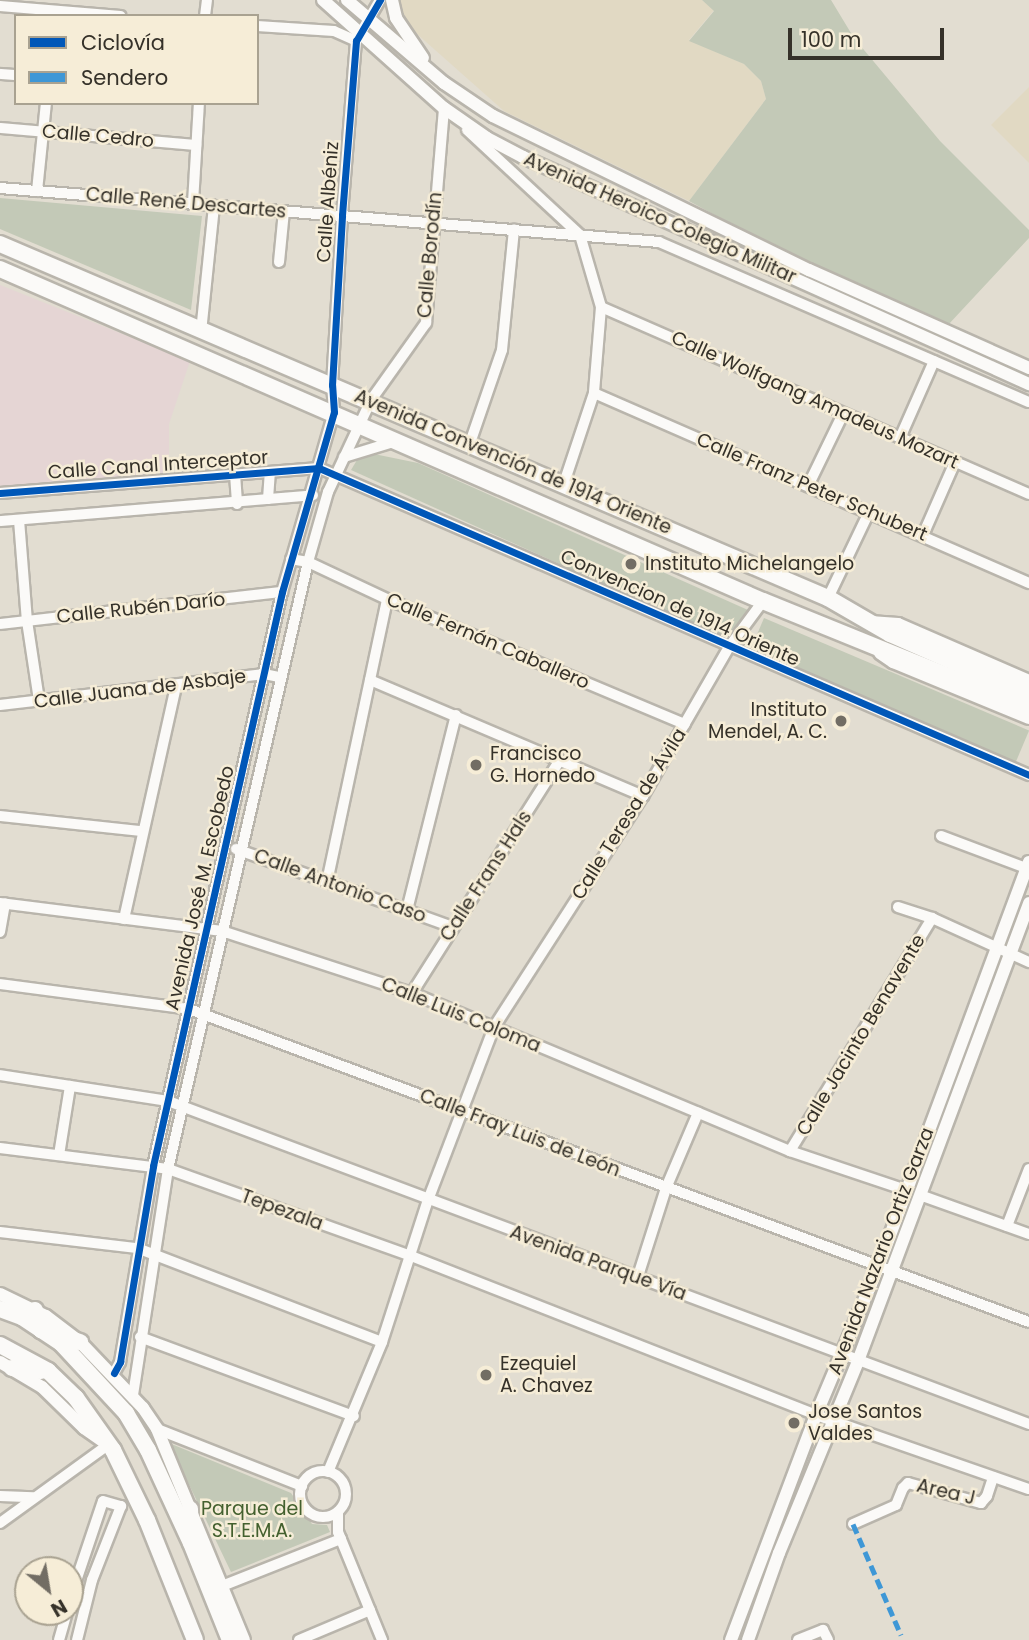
<!DOCTYPE html>
<meta charset="utf-8">
<style>
body{margin:0}
#map{position:relative;width:1029px;height:1640px;overflow:hidden;background:#e2ddd1;font-family:Poppins,sans-serif}
div>[style]{position:absolute}
[style*='--x']{left:calc(var(--x)*1px);top:calc(var(--y)*1px);width:calc(var(--w)*1px);rotate:calc(var(--a)*1deg)}
.commercial>*{inset:0;background:#e5d5d4}
.built>*{inset:0;background:#e1d9c3}
.green>*{inset:0;background:#c3c9b7;transform-origin:0 0}
.roads{filter:drop-shadow(2px 0 #b9b5ac) drop-shadow(-2px 0 #b9b5ac) drop-shadow(0 2px #b9b5ac) drop-shadow(0 -2px #b9b5ac)}
.minor>*{height:10px;margin:-5px;padding:0 5px;transform-origin:5px;border-radius:5px;background:#fbfaf8}
.minor>.ring{margin:-5px;padding:0;box-sizing:content-box;background:none;border:10px solid #fbfaf8;border-radius:50%}
.tertiary>*{height:12px;margin:-6px;padding:0 6px;transform-origin:6px;border-radius:6px;background:#fbfaf8}
.primary>*{height:16px;margin:-8px;padding:0 8px;transform-origin:8px;border-radius:8px;background:#fbfaf8}
.quiet>*{height:5px;margin-top:-2.5px;transform-origin:0;background:repeating-linear-gradient(90deg,#3e97d6 0 10px,transparent 0 15px)}
.cycleway>*{height:7px;margin:-3.5px;padding:0 3.5px;transform-origin:3.5px;border-radius:3.5px;background:#0057b8}
.dots>*{width:19px;height:19px;translate:-50% -50%;box-sizing:border-box;border:4px solid #f6edd7;border-radius:50%}
span{translate:-50% -50%;white-space:nowrap;text-align:center;line-height:1.15;-webkit-text-stroke:5px #f6edd7;paint-order:stroke}
.street-label{font-size:19px;color:#353129}
.poi-label{font-size:19px;color:#353129}
.left{translate:0 -50%;text-align:left}
.right{translate:-100% -50%;text-align:right}
.park-label{font-size:19px;color:#43602e}
.legend{position:absolute;left:14px;top:14px;width:245px;height:91px;box-sizing:border-box;background:#f6edd7;border:2px solid #a9a291;margin:0;padding:9px 12px;list-style:none;font-size:21px;color:#353129}
.legend li{display:flex;align-items:center;gap:14px;height:35px}
.legend b{width:35px;border:2px solid #a9a291}
.north{position:absolute;left:14px;top:1556px;width:70px;height:70px;box-sizing:border-box;background:#f6edd7;border:2px solid #a9a291;border-radius:50%;rotate:150deg;font-size:19px;font-weight:700;line-height:28px;text-align:center;color:#353129}
.north::after{content:'';display:block;margin:auto;width:24px;height:32px;background:#726d64;clip-path:polygon(50% 0,100% 100%,50% 72%,0 100%)}
.scale{position:absolute;left:788px;top:28px;width:156px;height:32px;box-sizing:border-box;border:4px solid #353129;border-top:0;padding-left:9px;font-size:21px;line-height:24px;white-space:nowrap;color:#353129;-webkit-text-stroke:5px #f6edd7;paint-order:stroke}
</style>
<div id="map">
<div class="commercial">
<i style="clip-path:polygon(0 285px,190px 361px,169px 424px,169px 478px,0 491px)"></i>
</div>
<div class="built">
<i style="clip-path:polygon(398px 0,702px 0,714px 10px,689px 40px,744px 64px,761px 81px,766px 99px,689px 201px,504px 111px,408px 26px,402px 18px)"></i>
<i style="clip-path:polygon(1029px 87px,1029px 163px,991px 125px)"></i>
</div>
<div class="green">
<i style="clip-path:polygon(702px 0,831px 0,854px 38px,940px 141px,1029px 230px,1029px 238px,948px 325px,785px 253px,689px 201px,766px 99px,761px 81px,744px 64px,689px 41px,714px 11px)"></i>
<i style="clip-path:polygon(0 198px,202px 216px,191px 310px,0 229px)"></i>
<i style="clip-path:polygon(374px 454px,418px 463px,748px 610px,726px 639px,351px 470px,357px 460px)"></i>
<i style="left:764px;top:618px;width:288px;height:35px;rotate:23deg"></i>
<i style="clip-path:polygon(169px 1443px,291px 1493px,312px 1524px,327px 1525px,330px 1532px,231px 1572px)"></i>
</div>
<div class="roads">
<div class="minor">
<i style="--x:0;--y:6;--w:121;--a:4.7"></i>
<i style="--x:205;--y:16;--w:16;--a:-83"></i>
<i style="--x:257;--y:26;--w:77;--a:3.7"></i>
<i style="--x:334;--y:31;--w:24;--a:24"></i>
<i style="--x:0;--y:74;--w:16;--a:4"></i>
<i style="--x:0;--y:128;--w:197;--a:5"></i>
<i style="--x:467;--y:130;--w:154;--a:42.9"></i>
<i style="--x:580;--y:235;--w:75;--a:73.7"></i>
<i style="--x:601;--y:307;--w:86;--a:94.7"></i>
<i style="--x:594;--y:393;--w:95;--a:108.4"></i>
<i style="--x:0;--y:188;--w:661;--a:4.68"></i>
<i style="--x:659;--y:242;--w:403;--a:23.4"></i>
<i style="--x:37;--y:191;--w:88;--a:-84.2"></i>
<i style="--x:193;--y:203;--w:100;--a:-86.6"></i>
<i style="--x:279;--y:262;--w:51;--a:-84.4"></i>
<i style="--x:601;--y:307;--w:467;--a:23.6"></i>
<i style="--x:201;--y:332;--w:127;--a:-84.1"></i>
<i style="--x:594;--y:393;--w:475;--a:23.6"></i>
<i style="--x:900;--y:438;--w:84;--a:-66.2"></i>
<i style="--x:470;--y:443;--w:98;--a:-71"></i>
<i style="--x:502;--y:350;--w:121;--a:-84.3"></i>
<i style="--x:344;--y:457;--w:51;--a:-17"></i>
<i style="--x:235;--y:474;--w:30;--a:86"></i>
<i style="--x:808;--y:486;--w:80;--a:-64.1"></i>
<i style="--x:0;--y:493;--w:320;--a:-4.5"></i>
<i style="--x:319;--y:468;--w:774;--a:23.38"></i>
<i style="--x:268;--y:499;--w:27;--a:-86"></i>
<i style="--x:19;--y:520;--w:101;--a:85.5"></i>
<i style="--x:27;--y:621;--w:80;--a:81.4"></i>
<i style="--x:0;--y:521;--w:314;--a:-4.7"></i>
<i style="--x:923;--y:535;--w:80;--a:-66.3"></i>
<i style="--x:291;--y:559;--w:17;--a:10"></i>
<i style="--x:308;--y:562;--w:87;--a:25.1"></i>
<i style="--x:387;--y:599;--w:323;--a:22.8"></i>
<i style="--x:828;--y:598;--w:93;--a:-64.5"></i>
<i style="--x:0;--y:624;--w:284;--a:-6.5"></i>
<i style="--x:370;--y:680;--w:297;--a:23"></i>
<i style="--x:0;--y:705;--w:266;--a:-6.7"></i>
<i style="--x:264;--y:674;--w:16;--a:11"></i>
<i style="--x:0;--y:816;--w:142;--a:6.1"></i>
<i style="--x:941;--y:836;--w:94;--a:20.6"></i>
<i style="--x:236;--y:849;--w:231;--a:19.8"></i>
<i style="--x:327;--y:882;--w:289;--a:-78"></i>
<i style="--x:0;--y:903;--w:224;--a:7.2"></i>
<i style="--x:222;--y:931;--w:200;--a:18.1"></i>
<i style="--x:412;--y:993;--w:410;--a:22.7"></i>
<i style="--x:790;--y:1151;--w:122;--a:18.6"></i>
<i style="--x:898;--y:907;--w:36;--a:18"></i>
<i style="--x:932;--y:918;--w:107;--a:24.4"></i>
<i style="--x:407;--y:910;--w:201;--a:-75.9"></i>
<i style="--x:124;--y:919;--w:239;--a:-77.4"></i>
<i style="--x:0;--y:932;--w:29;--a:-80"></i>
<i style="--x:0;--y:984;--w:191;--a:7.5"></i>
<i style="--x:189;--y:1009;--w:896;--a:20.44"></i>
<i style="--x:412;--y:993;--w:276;--a:-57.6"></i>
<i style="--x:0;--y:1075;--w:170;--a:8.8"></i>
<i style="--x:168;--y:1101;--w:920;--a:20.56"></i>
<i style="--x:0;--y:1148;--w:169;--a:7.1"></i>
<i style="--x:168;--y:1169;--w:258;--a:19.7"></i>
<i style="--x:411;--y:1256;--w:435;--a:21.4"></i>
<i style="--x:816;--y:1415;--w:225;--a:19.2"></i>
<i style="--x:790;--y:1151;--w:273;--a:-58.6"></i>
<i style="--x:59;--y:1155;--w:70;--a:-80.9"></i>
<i style="--x:920;--y:1195;--w:116;--a:19.7"></i>
<i style="--x:1007;--y:1226;--w:61;--a:-68.9"></i>
<i style="--x:0;--y:1232;--w:138;--a:6.7"></i>
<i style="--x:137;--y:1248;--w:262;--a:21"></i>
<i style="--x:638;--y:1276;--w:92;--a:-72.3"></i>
<i style="--x:666;--y:1188;--w:82;--a:-66.9"></i>
<i style="--x:140;--y:1337;--w:228;--a:20.3"></i>
<i style="--x:114;--y:1373;--w:13;--a:-61"></i>
<i style="--x:120;--y:1362;--w:199;--a:-80.4"></i>
<i style="--x:153;--y:1166;--w:588;--a:-77.33"></i>
<i style="--x:282;--y:592;--w:187;--a:-73.9"></i>
<i style="--x:334;--y:412;--w:27;--a:-94"></i>
<i style="--x:332;--y:385;--w:170;--a:-86.6"></i>
<i style="--x:342;--y:215;--w:175;--a:-85.4"></i>
<i style="--x:356;--y:41;--w:48;--a:-59.7"></i>
<i style="--x:133;--y:1395;--w:229;--a:-81.2"></i>
<i style="--x:168;--y:1169;--w:623;--a:-77.01"></i>
<i style="--x:308;--y:562;--w:73;--a:-74.1"></i>
<i style="--x:328;--y:492;--w:102;--a:-64.9"></i>
<i style="--x:371;--y:400;--w:95;--a:-54.5"></i>
<i style="--x:426;--y:323;--w:216;--a:-85.2"></i>
<i style="--x:157;--y:1429;--w:156;--a:21.5"></i>
<i class="ring" style="left:300px;top:1471px;width:36px;height:36px"></i>
<i style="--x:328;--y:1472;--w:141;--a:-67.4"></i>
<i style="--x:382;--y:1342;--w:149;--a:-72.1"></i>
<i style="--x:428;--y:1200;--w:185;--a:-69.1"></i>
<i style="--x:494;--y:1027;--w:275;--a:-57.2"></i>
<i style="--x:643;--y:796;--w:172;--a:-60"></i>
<i style="--x:729;--y:647;--w:57;--a:-53.5"></i>
<i style="--x:0;--y:1496;--w:33;--a:2"></i>
<i style="--x:338;--y:1512;--w:20;--a:90"></i>
<i style="--x:338;--y:1532;--w:117;--a:67.8"></i>
<i style="--x:0;--y:1523;--w:135;--a:-35.9"></i>
<i style="--x:853;--y:1524;--w:47;--a:-23.8"></i>
<i style="--x:896;--y:1505;--w:18;--a:-68"></i>
<i style="--x:903;--y:1488;--w:7;--a:-45"></i>
<i style="--x:908;--y:1483;--w:76;--a:15.3"></i>
<i style="--x:981;--y:1503;--w:9;--a:-49"></i>
<i style="--x:987;--y:1496;--w:20;--a:-72"></i>
<i style="--x:222;--y:1586;--w:128;--a:-21.6"></i>
<i style="--x:70;--y:1599;--w:103;--a:-71.4"></i>
<i style="--x:103;--y:1501;--w:19;--a:16"></i>
<i style="--x:121;--y:1506;--w:79;--a:111.4"></i>
<i style="--x:92;--y:1580;--w:62;--a:104"></i>
<i style="--x:59;--y:1640;--w:29;--a:-74"></i>
<i style="--x:299;--y:1640;--w:77;--a:-22.9"></i>
<i style="--x:798;--y:1640;--w:27;--a:-22"></i>
<i style="--x:823;--y:1630;--w:11;--a:63"></i>
</div>
<div class="tertiary">
<i style="--x:323;--y:0;--w:162;--a:41.8"></i>
<i style="--x:444;--y:108;--w:52;--a:34.9"></i>
<i style="--x:487;--y:138;--w:41;--a:27.8"></i>
<i style="--x:523;--y:157;--w:555;--a:24.16"></i>
<i style="--x:347;--y:0;--w:128;--a:40.6"></i>
<i style="--x:444;--y:83;--w:59;--a:34"></i>
<i style="--x:493;--y:116;--w:352;--a:26"></i>
<i style="--x:809;--y:270;--w:241;--a:24"></i>
<i style="--x:392;--y:0;--w:18;--a:77"></i>
<i style="--x:396;--y:18;--w:48;--a:56"></i>
<i style="--x:870;--y:622;--w:28;--a:4"></i>
<i style="--x:898;--y:624;--w:143;--a:23.5"></i>
<i style="--x:880;--y:653;--w:16;--a:35"></i>
<i style="--x:893;--y:662;--w:147;--a:22.4"></i>
<i style="--x:0;--y:1294;--w:51;--a:25.6"></i>
<i style="--x:46;--y:1316;--w:43;--a:37.4"></i>
<i style="--x:80;--y:1342;--w:91;--a:46.3"></i>
<i style="--x:143;--y:1408;--w:25;--a:56"></i>
<i style="--x:157;--y:1429;--w:228;--a:67.6"></i>
<i style="--x:0;--y:1362;--w:49;--a:30.8"></i>
<i style="--x:42;--y:1387;--w:59;--a:44.3"></i>
<i style="--x:84;--y:1428;--w:24;--a:35"></i>
<i style="--x:731;--y:1640;--w:241;--a:-69.3"></i>
<i style="--x:816;--y:1415;--w:163;--a:-67.2"></i>
<i style="--x:879;--y:1265;--w:430;--a:-69.6"></i>
<i style="--x:748;--y:1640;--w:92;--a:-70.4"></i>
<i style="--x:779;--y:1553;--w:208;--a:-67.6"></i>
<i style="--x:858;--y:1361;--w:489;--a:-69.5"></i>
</div>
<div class="primary">
<i style="--x:0;--y:244;--w:900;--a:23.15"></i>
<i style="--x:828;--y:598;--w:72;--a:30.1"></i>
<i style="--x:890;--y:634;--w:152;--a:23.7"></i>
<i style="--x:0;--y:269;--w:832;--a:23.52"></i>
<i style="--x:763;--y:601;--w:287;--a:22.1"></i>
<i style="--x:0;--y:1309;--w:23;--a:20"></i>
<i style="--x:22;--y:1317;--w:47;--a:33.7"></i>
<i style="--x:61;--y:1343;--w:96;--a:47.1"></i>
<i style="--x:126;--y:1413;--w:43;--a:59.3"></i>
<i style="--x:148;--y:1450;--w:102;--a:65.2"></i>
<i style="--x:191;--y:1543;--w:105;--a:68.1"></i>
<i style="--x:35;--y:1310;--w:21;--a:73"></i>
<i style="--x:41;--y:1330;--w:41;--a:17.1"></i>
<i style="--x:0;--y:1345;--w:55;--a:28.4"></i>
<i style="--x:48;--y:1371;--w:39;--a:44"></i>
<i style="--x:76;--y:1398;--w:64;--a:54.6"></i>
<i style="--x:113;--y:1450;--w:78;--a:64.1"></i>
<i style="--x:147;--y:1520;--w:129;--a:68.2"></i>
<i style="--x:12;--y:1368;--w:29;--a:6"></i>
<i style="--x:190;--y:1509;--w:28;--a:88"></i>
</div>
</div>
<div class="quiet">
<i style="--x:853;--y:1524;--w:121;--a:66.6"></i>
</div>
<div class="cycleway">
<i style="--x:0;--y:493;--w:320;--a:-4.5"></i>
<i style="--x:319;--y:468;--w:774;--a:23.38"></i>
<i style="--x:114;--y:1373;--w:13;--a:-61"></i>
<i style="--x:120;--y:1362;--w:199;--a:-80.4"></i>
<i style="--x:153;--y:1166;--w:588;--a:-77.33"></i>
<i style="--x:282;--y:592;--w:187;--a:-73.9"></i>
<i style="--x:334;--y:412;--w:27;--a:-94"></i>
<i style="--x:332;--y:385;--w:170;--a:-86.6"></i>
<i style="--x:342;--y:215;--w:175;--a:-85.4"></i>
<i style="--x:356;--y:41;--w:48;--a:-59.7"></i>
</div>
<div class="dots">
<i style="left:631px;top:564px;background:#726d64"></i>
<i style="left:841px;top:721px;background:#726d64"></i>
<i style="left:476px;top:765px;background:#726d64"></i>
<i style="left:486px;top:1375px;background:#726d64"></i>
<i style="left:794px;top:1423px;background:#726d64"></i>
</div>
<div class="street-label">
<span style="left:98px;top:136px;rotate:5deg">Calle Cedro</span>
<span style="left:328px;top:202px;rotate:-86deg">Calle Albéniz</span>
<span style="left:186px;top:203px;rotate:5deg">Calle René Descartes</span>
<span style="left:660px;top:218px;rotate:24deg">Avenida Heroico Colegio Militar</span>
<span style="left:430px;top:255px;rotate:-85deg">Calle Borodín</span>
<span style="left:815px;top:400px;rotate:24deg">Calle Wolfgang Amadeus Mozart</span>
<span style="left:513px;top:462px;rotate:23deg">Avenida Convención de 1914 Oriente</span>
<span style="left:158px;top:465px;rotate:-4deg">Calle Canal Interceptor</span>
<span style="left:812px;top:487px;rotate:23deg">Calle Franz Peter Schubert</span>
<span style="left:141px;top:608px;rotate:-6deg">Calle Rubén Darío</span>
<span style="left:680px;top:608px;rotate:24deg">Convencion de 1914 Oriente</span>
<span style="left:488px;top:641px;rotate:23deg">Calle Fernán Caballero</span>
<span style="left:140px;top:689px;rotate:-7deg">Calle Juana de Asbaje</span>
<span style="left:629px;top:814px;rotate:-58deg">Calle Teresa de Ávila</span>
<span style="left:486px;top:876px;rotate:-57deg">Calle Frans Hals</span>
<span style="left:340px;top:886px;rotate:20deg">Calle Antonio Caso</span>
<span style="left:200px;top:888px;rotate:-77deg">Avenida José M. Escobedo</span>
<span style="left:461px;top:1015px;rotate:22deg">Calle Luis Coloma</span>
<span style="left:861px;top:1035px;rotate:-59deg">Calle Jacinto Benavente</span>
<span style="left:520px;top:1133px;rotate:21deg">Calle Fray Luis de León</span>
<span style="left:282px;top:1210px;rotate:20deg">Tepezala</span>
<span style="left:881px;top:1251px;rotate:-69deg">Avenida Nazario Ortiz Garza</span>
<span style="left:598px;top:1263px;rotate:20deg">Avenida Parque Vía</span>
<span style="left:946px;top:1492px;rotate:13deg">Area J</span>
</div>
<div class="poi-label">
<span class="left" style="left:645px;top:564px">Instituto Michelangelo</span>
<span class="right" style="left:827px;top:721px">Instituto<br>Mendel, A. C.</span>
<span class="left" style="left:490px;top:765px">Francisco<br>G. Hornedo</span>
<span class="left" style="left:500px;top:1375px">Ezequiel<br>A. Chavez</span>
<span class="left" style="left:808px;top:1423px">Jose Santos<br>Valdes</span>
</div>
<div class="park-label">
<span style="left:252px;top:1520px">Parque del<br>S.T.E.M.A.</span>
</div>
<ul class="legend">
<li><b style="height:9px;background:#0057b8"></b>Ciclovía</li>
<li><b style="height:9px;background:#3e97d6"></b>Sendero</li>
</ul>
<div class="north">N</div>
<div class="scale">100 m</div>
</div>
